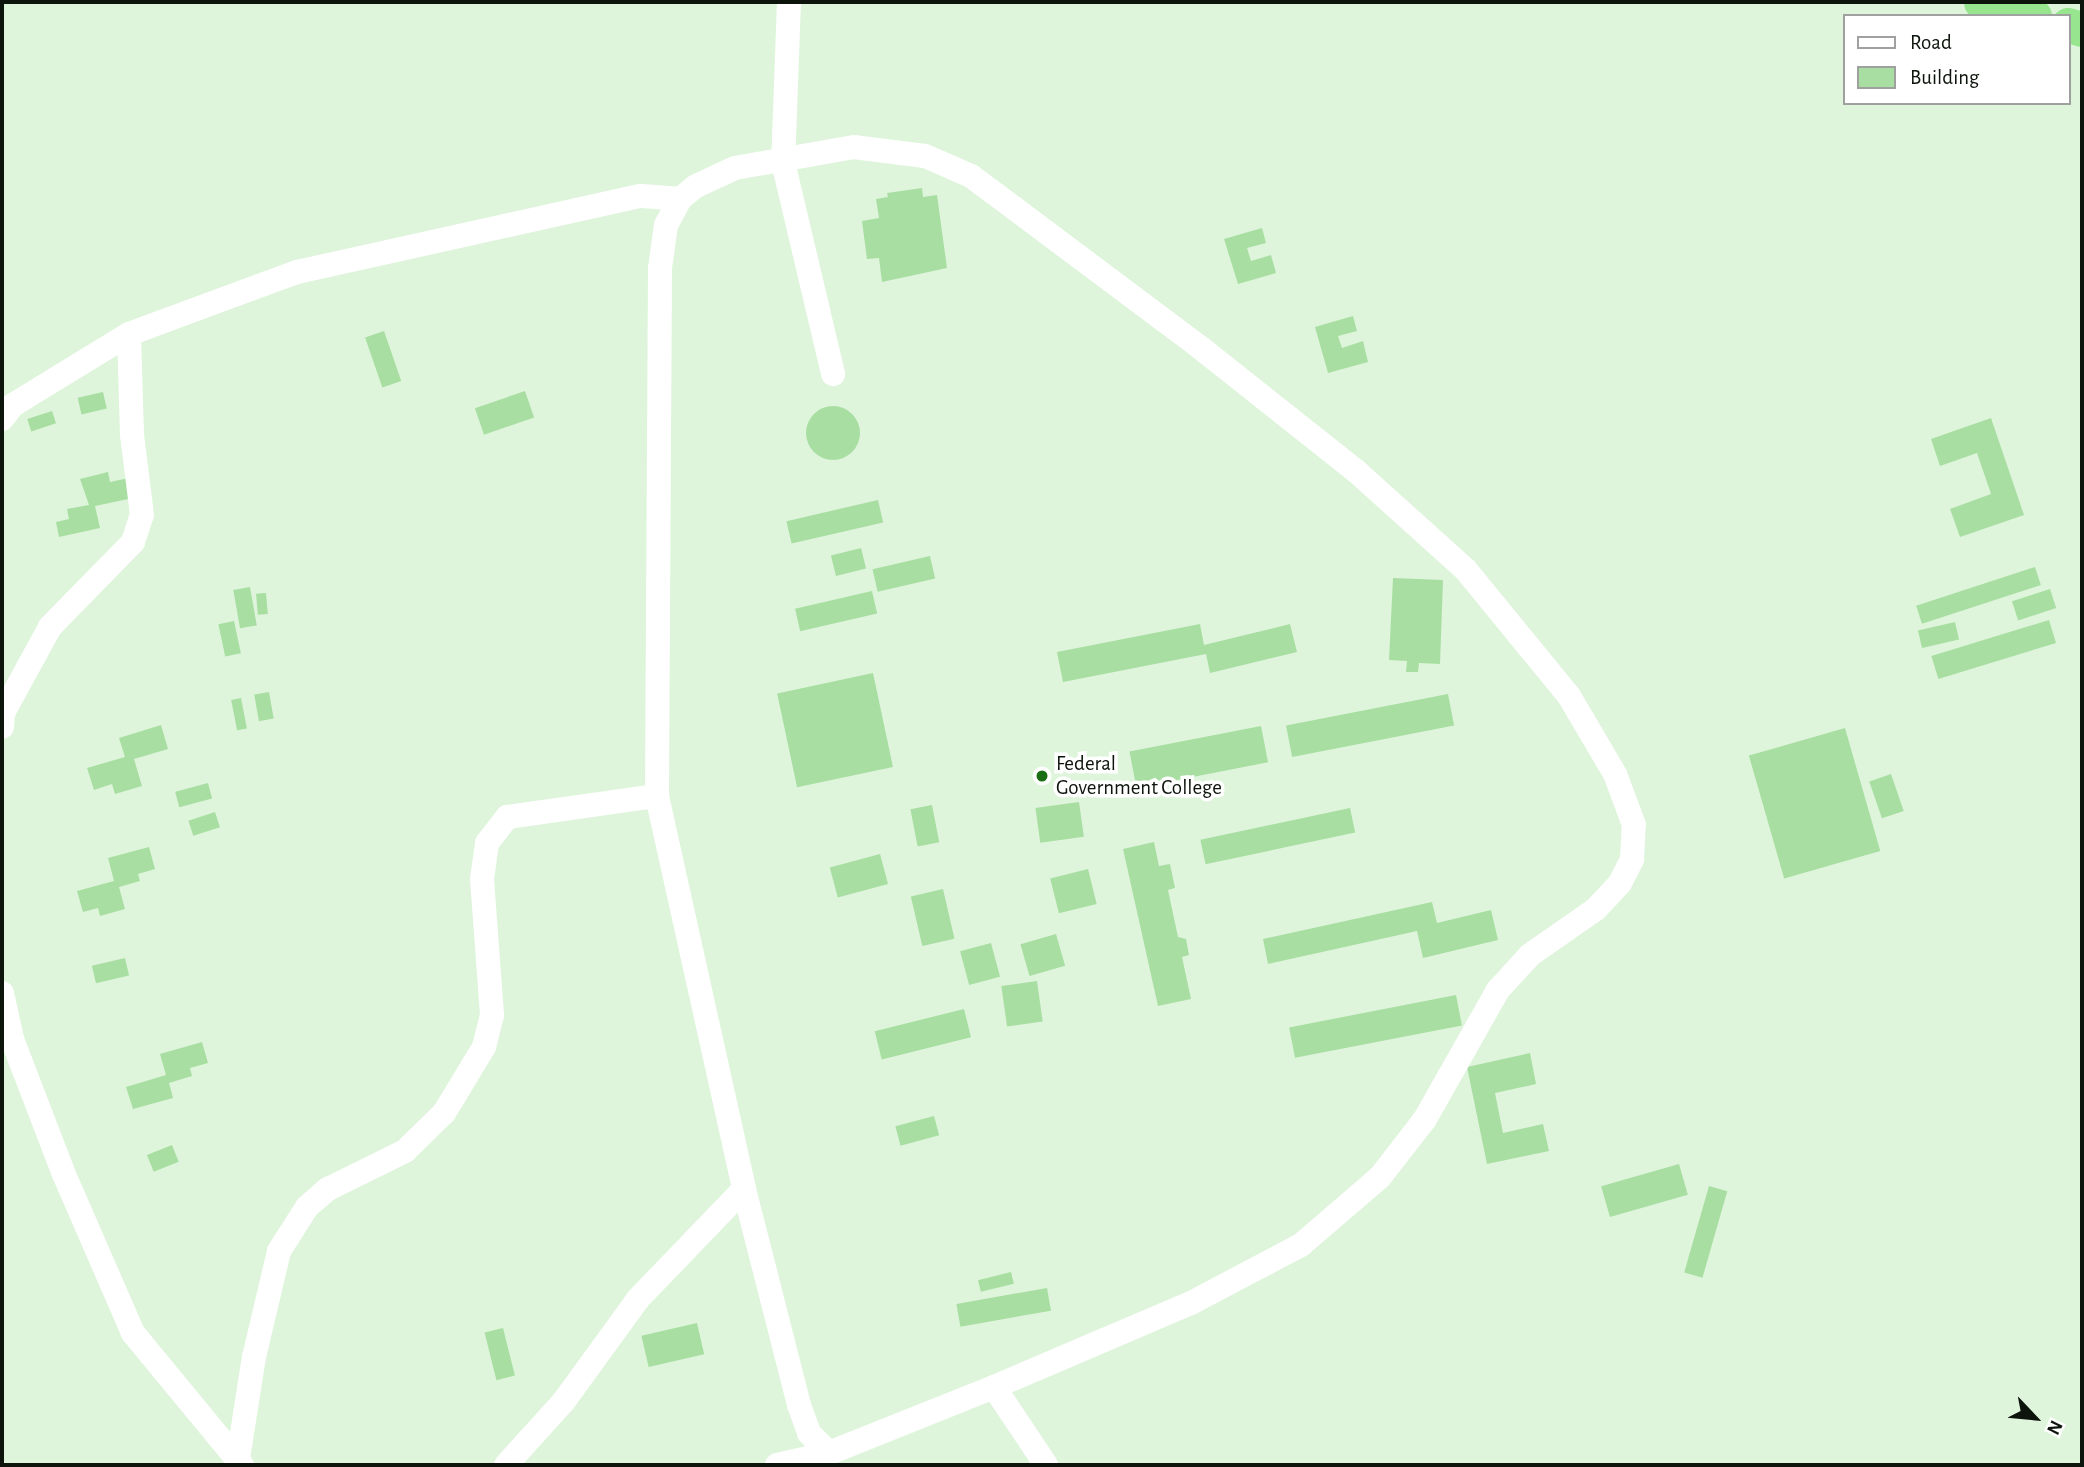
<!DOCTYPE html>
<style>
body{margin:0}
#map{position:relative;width:2084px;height:1467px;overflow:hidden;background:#def5db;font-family:"Alegreya Sans",sans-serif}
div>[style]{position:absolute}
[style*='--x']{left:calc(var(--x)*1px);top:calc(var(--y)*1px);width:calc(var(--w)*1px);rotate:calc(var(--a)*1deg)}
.building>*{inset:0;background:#a8dea2;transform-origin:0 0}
.round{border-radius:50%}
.minor>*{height:24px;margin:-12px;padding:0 12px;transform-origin:12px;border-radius:12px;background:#fff}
.highway>*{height:35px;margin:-17.5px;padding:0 17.5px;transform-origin:17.5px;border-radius:17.5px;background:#97e68f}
.dots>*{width:19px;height:19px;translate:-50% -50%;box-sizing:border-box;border:4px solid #fff;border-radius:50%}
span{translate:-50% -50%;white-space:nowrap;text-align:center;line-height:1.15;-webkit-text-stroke:7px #fff;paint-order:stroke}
.poi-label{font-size:21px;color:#0c140b}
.left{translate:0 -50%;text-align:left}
.frame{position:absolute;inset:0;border:4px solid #0c140b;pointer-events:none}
.legend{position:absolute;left:1843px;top:14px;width:228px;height:91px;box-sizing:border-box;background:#fff;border:2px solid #9ea19d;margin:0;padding:9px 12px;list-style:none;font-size:21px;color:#0c140b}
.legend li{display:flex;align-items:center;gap:14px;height:35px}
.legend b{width:35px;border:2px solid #9ea19d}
.north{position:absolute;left:2000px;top:1383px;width:70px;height:70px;-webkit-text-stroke:5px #fff;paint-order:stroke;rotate:116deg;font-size:19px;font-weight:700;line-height:28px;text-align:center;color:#0c140b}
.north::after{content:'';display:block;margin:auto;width:24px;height:32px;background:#0c140b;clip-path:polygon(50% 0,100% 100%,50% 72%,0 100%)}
</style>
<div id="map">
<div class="building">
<i style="clip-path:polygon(922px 188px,923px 197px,937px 195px,947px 268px,882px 282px,879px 258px,867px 259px,862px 221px,879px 218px,876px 199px,888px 197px,887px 193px)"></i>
<i style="clip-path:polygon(1262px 228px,1266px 243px,1247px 248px,1251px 261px,1271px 255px,1276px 273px,1238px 284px,1224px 239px)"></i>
<i style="clip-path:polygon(1353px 316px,1357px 331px,1338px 336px,1342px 348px,1363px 341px,1368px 362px,1328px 373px,1315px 327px)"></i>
<i style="left:384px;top:331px;width:53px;height:20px;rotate:71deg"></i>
<i style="left:525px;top:391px;width:28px;height:53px;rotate:71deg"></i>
<i style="left:103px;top:392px;width:17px;height:26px;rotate:77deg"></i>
<i class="round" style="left:806px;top:406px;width:54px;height:54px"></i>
<i style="left:52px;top:411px;width:13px;height:26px;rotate:72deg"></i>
<i style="clip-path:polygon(1991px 418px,2024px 515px,1960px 537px,1950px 509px,1991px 494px,1977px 453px,1940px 466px,1931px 439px)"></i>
<i style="clip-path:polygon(108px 472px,110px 482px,129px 478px,133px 498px,95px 506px,100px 528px,59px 537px,56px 522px,69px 519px,67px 509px,89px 505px,80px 479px)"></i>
<i style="left:878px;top:500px;width:23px;height:94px;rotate:77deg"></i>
<i style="left:861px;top:548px;width:21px;height:31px;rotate:76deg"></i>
<i style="left:930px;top:556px;width:23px;height:59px;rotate:77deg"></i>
<i style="left:2035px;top:567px;width:19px;height:125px;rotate:72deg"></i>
<i style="clip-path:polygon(1393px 578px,1443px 580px,1440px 664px,1419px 663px,1418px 672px,1406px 672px,1407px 661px,1389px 660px)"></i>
<i style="left:250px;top:587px;width:39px;height:17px;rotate:80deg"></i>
<i style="left:2050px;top:589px;width:20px;height:40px;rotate:72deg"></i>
<i style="left:872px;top:591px;width:23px;height:79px;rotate:77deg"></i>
<i style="left:266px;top:593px;width:21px;height:10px;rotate:85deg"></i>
<i style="left:2049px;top:620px;width:24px;height:123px;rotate:73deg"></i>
<i style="left:234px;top:621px;width:33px;height:16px;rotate:78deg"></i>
<i style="left:1955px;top:622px;width:18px;height:38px;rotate:77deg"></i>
<i style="clip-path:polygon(1200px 624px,1204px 645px,1290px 624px,1297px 652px,1210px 673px,1206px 654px,1063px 682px,1057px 652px)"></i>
<i style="left:873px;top:673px;width:96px;height:98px;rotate:78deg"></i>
<i style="left:269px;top:692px;width:27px;height:15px;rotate:80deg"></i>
<i style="left:1448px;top:694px;width:32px;height:165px;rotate:79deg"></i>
<i style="left:241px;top:698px;width:31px;height:10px;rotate:79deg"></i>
<i style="clip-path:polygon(161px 725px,168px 749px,134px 759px,142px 786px,115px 794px,112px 784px,94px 790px,87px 768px,125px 757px,119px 738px)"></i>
<i style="left:1261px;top:726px;width:37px;height:134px;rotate:79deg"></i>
<i style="left:1845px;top:728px;width:128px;height:100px;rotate:74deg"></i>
<i style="left:1891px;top:774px;width:39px;height:23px;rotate:71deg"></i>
<i style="left:208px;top:783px;width:16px;height:34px;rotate:75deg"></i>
<i style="left:1079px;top:802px;width:35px;height:44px;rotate:82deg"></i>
<i style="left:932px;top:805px;width:38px;height:22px;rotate:79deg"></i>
<i style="left:1350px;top:808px;width:25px;height:153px;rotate:78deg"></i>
<i style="left:215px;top:812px;width:16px;height:28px;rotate:72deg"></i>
<i style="clip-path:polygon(1154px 842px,1159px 866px,1170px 864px,1175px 888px,1168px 890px,1178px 937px,1186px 939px,1189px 955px,1182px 957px,1191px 999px,1158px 1006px,1123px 849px)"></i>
<i style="clip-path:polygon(149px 847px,155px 869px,138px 874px,140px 881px,119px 887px,125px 909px,100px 916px,98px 908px,83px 912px,77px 891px,114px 881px,108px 858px)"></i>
<i style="left:880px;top:854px;width:31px;height:52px;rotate:75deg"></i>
<i style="left:1088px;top:869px;width:36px;height:39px;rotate:76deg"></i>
<i style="left:943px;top:889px;width:51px;height:33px;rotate:77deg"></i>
<i style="clip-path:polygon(1432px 902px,1437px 923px,1491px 910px,1498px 940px,1423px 958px,1417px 931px,1268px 964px,1263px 939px)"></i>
<i style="left:1056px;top:934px;width:33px;height:37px;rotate:74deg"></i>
<i style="left:991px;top:943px;width:35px;height:32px;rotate:75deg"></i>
<i style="left:125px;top:958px;width:18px;height:34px;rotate:77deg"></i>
<i style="left:1037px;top:981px;width:41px;height:36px;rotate:82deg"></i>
<i style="left:1456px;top:995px;width:31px;height:170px;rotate:79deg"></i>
<i style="left:964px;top:1009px;width:29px;height:92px;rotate:76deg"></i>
<i style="clip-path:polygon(202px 1042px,208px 1063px,190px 1068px,192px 1076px,169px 1083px,173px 1098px,133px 1109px,126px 1087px,166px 1075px,160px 1054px)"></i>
<i style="clip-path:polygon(1530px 1053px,1536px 1084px,1495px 1093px,1503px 1133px,1543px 1124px,1549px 1151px,1487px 1164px,1467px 1067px)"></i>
<i style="left:934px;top:1116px;width:20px;height:40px;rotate:75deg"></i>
<i style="left:172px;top:1145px;width:18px;height:27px;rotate:68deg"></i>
<i style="left:1679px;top:1164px;width:32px;height:81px;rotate:74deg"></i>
<i style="left:1709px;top:1186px;width:19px;height:90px;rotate:16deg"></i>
<i style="left:1011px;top:1272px;width:12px;height:34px;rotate:76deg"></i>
<i style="left:1047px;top:1288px;width:23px;height:92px;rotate:80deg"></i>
<i style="left:697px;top:1323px;width:32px;height:57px;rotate:77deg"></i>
<i style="left:503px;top:1328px;width:49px;height:19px;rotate:76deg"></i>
</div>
<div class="minor">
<i style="--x:789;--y:2;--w:160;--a:92.1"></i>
<i style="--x:783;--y:162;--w:218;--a:76.7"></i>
<i style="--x:2;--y:419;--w:18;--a:-52"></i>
<i style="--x:13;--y:405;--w:136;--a:-31.5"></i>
<i style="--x:129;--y:334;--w:179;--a:-20.3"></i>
<i style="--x:297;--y:272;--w:352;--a:-12.5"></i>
<i style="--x:641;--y:196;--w:39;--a:4"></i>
<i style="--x:2;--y:727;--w:14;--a:-86"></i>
<i style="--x:3;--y:713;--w:98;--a:-61.3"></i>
<i style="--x:50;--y:627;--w:119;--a:-45.7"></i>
<i style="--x:133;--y:542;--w:28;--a:-72"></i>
<i style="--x:142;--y:515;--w:81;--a:-97.1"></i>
<i style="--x:132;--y:435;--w:101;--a:-91.7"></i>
<i style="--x:2;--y:993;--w:47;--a:77.7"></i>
<i style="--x:12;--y:1039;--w:142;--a:69"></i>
<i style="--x:63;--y:1172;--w:176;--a:66.5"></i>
<i style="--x:133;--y:1333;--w:171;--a:50.5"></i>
<i style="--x:994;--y:1387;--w:94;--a:56.3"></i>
<i style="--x:237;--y:1465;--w:109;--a:-81.1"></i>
<i style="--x:254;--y:1357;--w:109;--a:-76.7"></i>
<i style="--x:279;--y:1251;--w:52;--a:-57.5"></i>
<i style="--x:307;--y:1207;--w:28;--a:-41"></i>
<i style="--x:328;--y:1189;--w:86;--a:-26.3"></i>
<i style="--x:405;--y:1151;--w:54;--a:-44.3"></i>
<i style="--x:444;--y:1113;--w:77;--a:-58.8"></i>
<i style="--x:484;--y:1047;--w:33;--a:-76"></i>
<i style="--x:492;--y:1015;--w:136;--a:-94.2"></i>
<i style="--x:482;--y:879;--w:36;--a:-82"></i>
<i style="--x:487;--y:843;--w:33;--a:-52"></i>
<i style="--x:507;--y:817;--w:151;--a:-8"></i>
<i style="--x:506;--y:1465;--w:86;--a:-47.8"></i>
<i style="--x:564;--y:1401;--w:126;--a:-54"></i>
<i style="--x:638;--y:1299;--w:153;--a:-46.1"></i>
<i style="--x:777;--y:1465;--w:53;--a:-13"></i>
<i style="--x:829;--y:1453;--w:178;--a:-21.8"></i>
<i style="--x:994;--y:1387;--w:214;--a:-23.1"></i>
<i style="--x:1191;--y:1303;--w:124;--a:-27.8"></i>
<i style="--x:1301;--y:1245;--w:104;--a:-40.7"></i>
<i style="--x:1380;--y:1177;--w:73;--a:-52.2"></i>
<i style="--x:1425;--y:1119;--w:148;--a:-60.5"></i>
<i style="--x:1498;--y:990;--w:47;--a:-47.6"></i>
<i style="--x:1530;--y:955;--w:80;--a:-34.9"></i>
<i style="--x:1596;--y:909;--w:35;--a:-47"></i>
<i style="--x:1620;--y:883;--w:27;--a:-63"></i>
<i style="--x:1632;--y:859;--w:34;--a:-87"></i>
<i style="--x:1634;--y:825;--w:54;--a:-110.4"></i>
<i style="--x:1615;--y:774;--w:91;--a:-120.5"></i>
<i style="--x:1569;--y:696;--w:163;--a:-129.3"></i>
<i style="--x:1466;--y:570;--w:148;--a:-138"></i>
<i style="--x:1356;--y:471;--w:198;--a:-141.6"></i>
<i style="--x:1201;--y:348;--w:287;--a:-143.2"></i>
<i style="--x:971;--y:176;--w:50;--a:-156.5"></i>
<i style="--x:925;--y:156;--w:72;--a:-172.8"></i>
<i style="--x:854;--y:147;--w:121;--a:170"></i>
<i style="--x:735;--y:168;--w:43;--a:155.2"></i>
<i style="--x:696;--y:186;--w:21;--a:141"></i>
<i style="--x:680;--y:199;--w:30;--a:118"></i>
<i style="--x:666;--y:225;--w:43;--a:97.9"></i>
<i style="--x:660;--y:268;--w:528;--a:90.33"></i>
<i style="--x:657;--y:796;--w:403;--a:77.5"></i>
<i style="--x:744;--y:1189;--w:223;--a:75.7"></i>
<i style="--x:799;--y:1405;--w:30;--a:70"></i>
<i style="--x:809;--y:1433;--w:28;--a:45"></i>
</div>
<div class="highway">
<i style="--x:1981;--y:2;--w:55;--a:14.8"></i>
<i style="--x:2068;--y:25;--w:15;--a:16"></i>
</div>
<div class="dots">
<i style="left:1042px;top:776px;background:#196d14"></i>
</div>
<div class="poi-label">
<span class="left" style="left:1056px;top:776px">Federal<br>Government College</span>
</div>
<div class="frame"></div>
<ul class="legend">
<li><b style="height:9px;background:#fff"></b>Road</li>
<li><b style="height:19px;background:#a8dea2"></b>Building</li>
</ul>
<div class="north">N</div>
</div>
